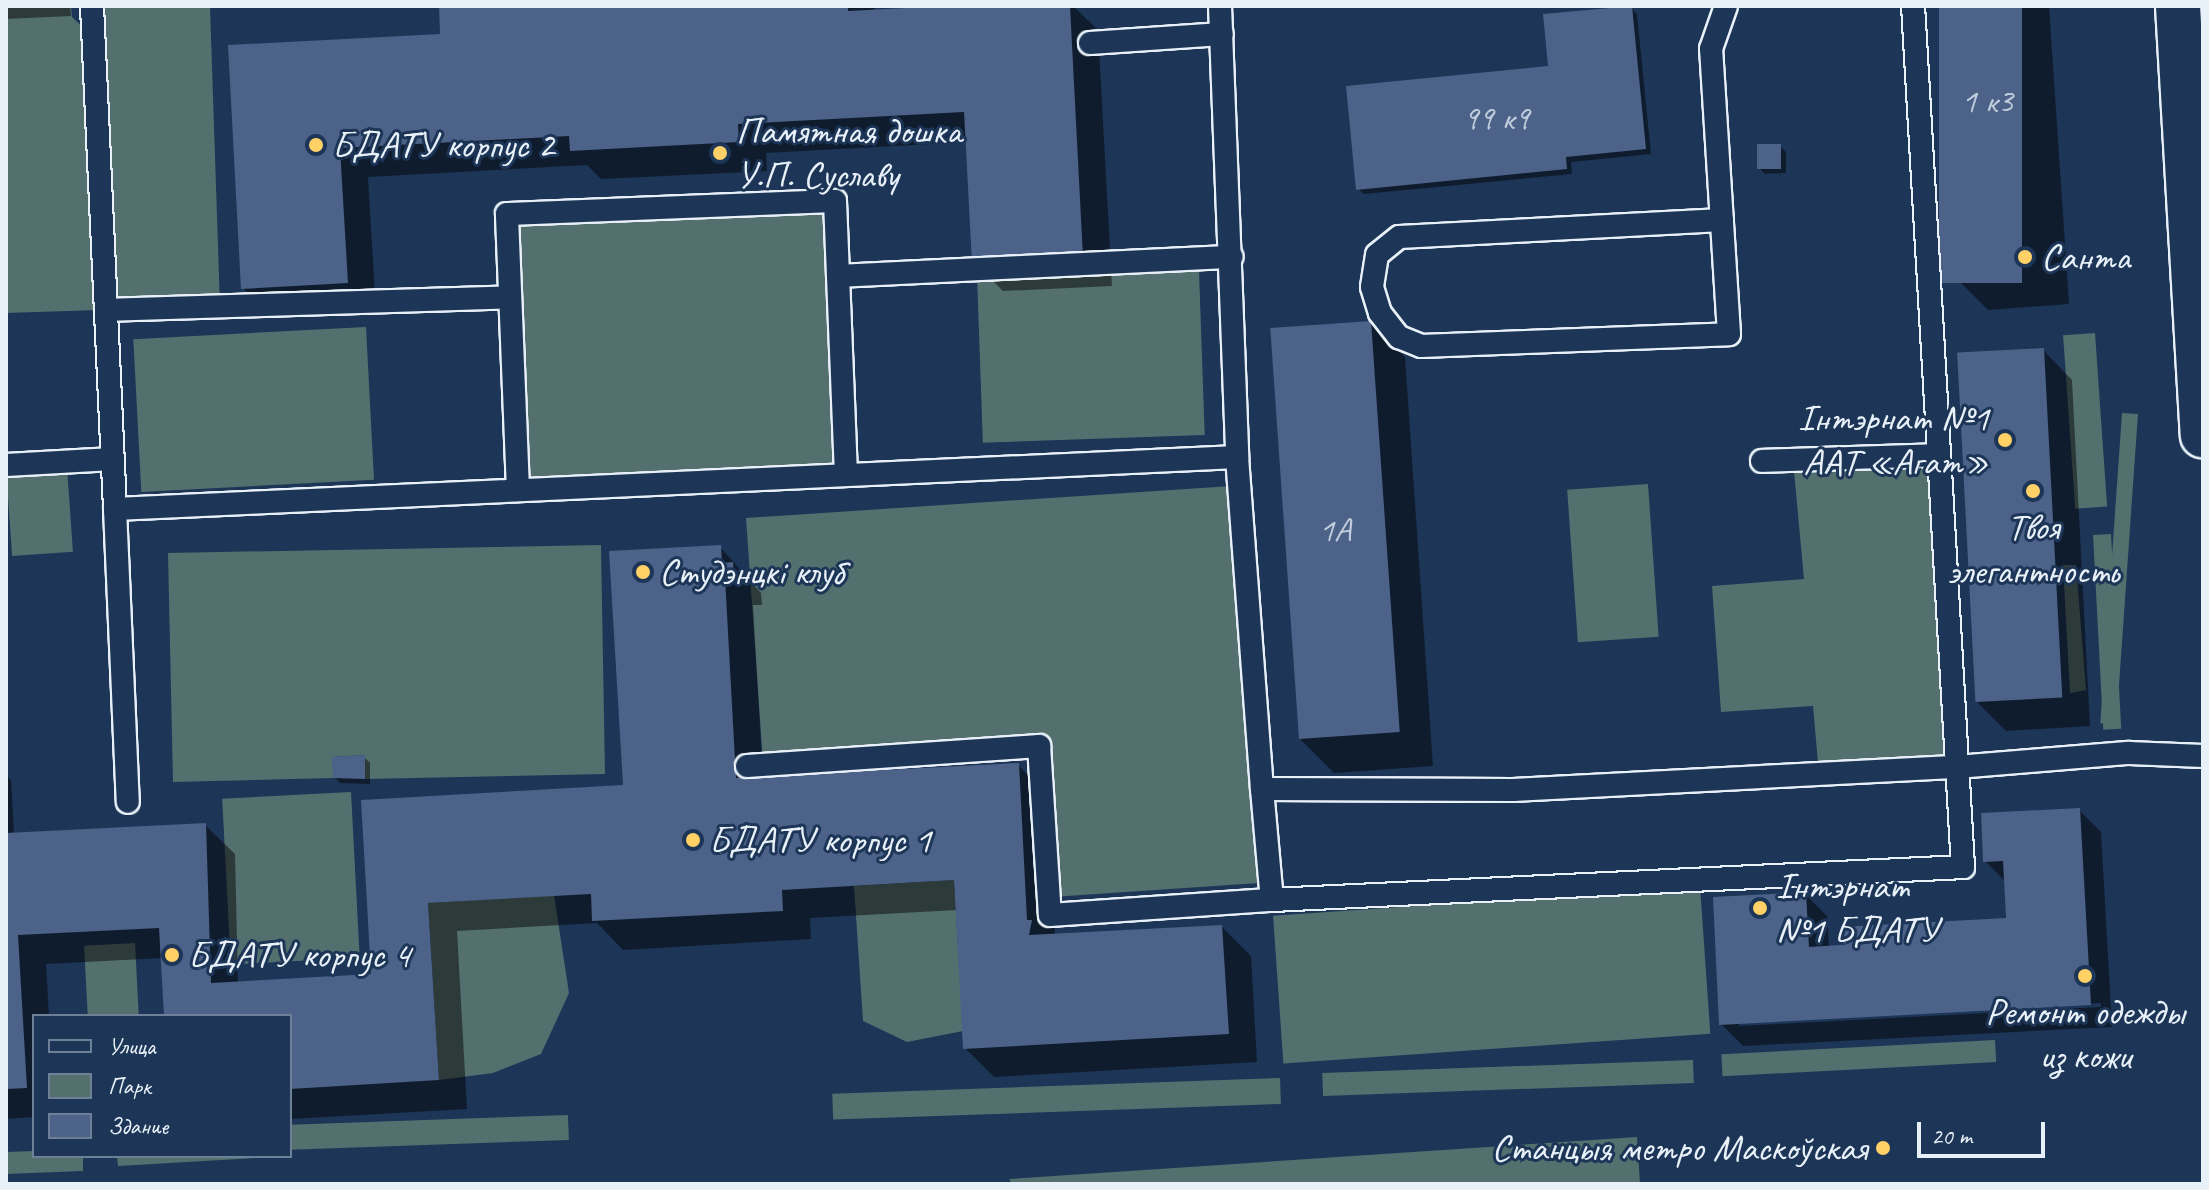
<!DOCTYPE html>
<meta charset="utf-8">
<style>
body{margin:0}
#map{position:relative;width:2209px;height:1190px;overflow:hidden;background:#1d3557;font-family:Caveat,sans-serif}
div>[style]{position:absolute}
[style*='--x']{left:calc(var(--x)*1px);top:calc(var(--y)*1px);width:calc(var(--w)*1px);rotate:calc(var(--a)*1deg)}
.green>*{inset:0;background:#53706e;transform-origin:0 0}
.shadow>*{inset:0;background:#0007}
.building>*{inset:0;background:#4c6288;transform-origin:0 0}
.roads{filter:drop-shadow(2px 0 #e8f1f8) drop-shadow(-2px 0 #e8f1f8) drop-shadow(0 2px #e8f1f8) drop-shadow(0 -2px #e8f1f8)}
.service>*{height:22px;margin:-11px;padding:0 11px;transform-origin:11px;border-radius:11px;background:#1d3557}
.secondary>*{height:44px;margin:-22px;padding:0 22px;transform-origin:22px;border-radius:22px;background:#1d3557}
.dots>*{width:22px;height:22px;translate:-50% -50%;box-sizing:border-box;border:4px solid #1d3557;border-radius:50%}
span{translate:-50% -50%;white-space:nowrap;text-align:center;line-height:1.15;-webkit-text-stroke:6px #1d3557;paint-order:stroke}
.number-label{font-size:34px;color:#c1cddc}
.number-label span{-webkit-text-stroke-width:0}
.poi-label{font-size:38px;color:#e8f1f8}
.left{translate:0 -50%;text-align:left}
.right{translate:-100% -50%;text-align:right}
.frame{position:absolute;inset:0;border:8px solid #e8f1f8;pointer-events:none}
.legend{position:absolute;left:32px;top:1014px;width:260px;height:144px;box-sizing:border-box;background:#1d3557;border:2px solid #6e8097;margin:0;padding:10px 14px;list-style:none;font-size:24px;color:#e8f1f8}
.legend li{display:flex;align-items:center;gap:16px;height:40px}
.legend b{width:40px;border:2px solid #6e8097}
.scale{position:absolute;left:1917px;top:1122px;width:128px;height:36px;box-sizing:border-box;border:4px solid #e8f1f8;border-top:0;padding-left:10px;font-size:24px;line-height:28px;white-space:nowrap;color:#e8f1f8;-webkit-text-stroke:6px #1d3557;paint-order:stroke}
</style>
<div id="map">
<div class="green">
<i style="clip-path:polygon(6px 6px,71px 6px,72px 17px,87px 31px,92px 6px,210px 6px,220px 306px,6px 313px)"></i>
<i style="left:835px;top:201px;width:274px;height:328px;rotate:88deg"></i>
<i style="left:1199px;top:271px;width:164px;height:222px;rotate:88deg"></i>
<i style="left:366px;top:327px;width:153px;height:233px;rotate:87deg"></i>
<i style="left:2095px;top:333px;width:174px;height:32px;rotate:86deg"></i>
<i style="left:2122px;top:413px;width:16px;height:311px;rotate:4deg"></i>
<i style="clip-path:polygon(1939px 455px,1957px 767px,1819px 774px,1813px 706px,1721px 712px,1712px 586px,1804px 579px,1793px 460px)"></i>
<i style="left:67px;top:467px;width:85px;height:61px;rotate:86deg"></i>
<i style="left:1648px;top:484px;width:153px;height:81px;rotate:86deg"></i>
<i style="clip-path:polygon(1232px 486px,1259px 883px,1052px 897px,1042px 744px,763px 763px,746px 518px)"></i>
<i style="left:2111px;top:534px;width:195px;height:18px;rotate:87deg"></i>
<i style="clip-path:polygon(601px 545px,605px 774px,365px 779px,364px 755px,333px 757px,333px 778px,173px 782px,168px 553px)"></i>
<i style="clip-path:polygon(2063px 565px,2076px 565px,2086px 690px,2070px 693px)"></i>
<i style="left:351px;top:792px;width:166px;height:129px;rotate:87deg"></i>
<i style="clip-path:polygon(954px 880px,963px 1031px,907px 1042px,863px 1021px,854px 886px)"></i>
<i style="left:1700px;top:886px;width:148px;height:428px;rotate:86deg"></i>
<i style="clip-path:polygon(554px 895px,569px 993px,541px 1054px,493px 1073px,439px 1080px,428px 903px)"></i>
<i style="left:135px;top:943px;width:73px;height:51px;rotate:87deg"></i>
<i style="left:1995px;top:1040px;width:22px;height:274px;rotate:87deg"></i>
<i style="left:1693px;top:1060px;width:23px;height:371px;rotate:88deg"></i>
<i style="left:1280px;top:1078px;width:26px;height:448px;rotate:88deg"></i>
<i style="left:568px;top:1115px;width:25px;height:278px;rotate:88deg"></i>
<i style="clip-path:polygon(1637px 1137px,1640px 1184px,1012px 1184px,1009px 1179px)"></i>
<i style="clip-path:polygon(34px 1151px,34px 1156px,83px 1156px,83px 1171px,6px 1174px,6px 1152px)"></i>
<i style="clip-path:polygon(117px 1156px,290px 1156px,118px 1166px)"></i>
</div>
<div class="shadow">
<i style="clip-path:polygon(6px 6px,70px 6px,71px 16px,6px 19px)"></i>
<i style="clip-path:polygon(441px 6px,874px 6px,875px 12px,1073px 6px,1098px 30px,1112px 286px,1003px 291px,974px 262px,968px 142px,766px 153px,767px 171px,601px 179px,587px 165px,368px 177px,376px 312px,272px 318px,243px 288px,230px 47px,442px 36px)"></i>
<i style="clip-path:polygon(1940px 6px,2049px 6px,2069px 304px,1988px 310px,1959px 281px)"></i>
<i style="clip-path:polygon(1631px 8px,1637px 14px,1651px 154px,1571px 162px,1572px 174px,1364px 194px,1358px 189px,1550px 68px)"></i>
<i style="clip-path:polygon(1780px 146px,1786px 152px,1786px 173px,1765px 174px,1759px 168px)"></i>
<i style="clip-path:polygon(1371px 323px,1405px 357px,1433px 766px,1334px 773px,1300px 739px)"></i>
<i style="clip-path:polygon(2043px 350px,2072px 380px,2090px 726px,2006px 731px,1977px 702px)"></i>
<i style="clip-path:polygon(720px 547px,761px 593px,762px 605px,753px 605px,763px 779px,1018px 765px,1047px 794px,1055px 936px,1222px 927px,1251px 956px,1257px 1062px,994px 1077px,965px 1048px,957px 910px,810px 918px,811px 939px,623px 950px,597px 923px,457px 931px,467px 1109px,290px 1119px,290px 1016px,166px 1016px,163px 958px,46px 964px,49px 1016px,34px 1016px,34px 1117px,6px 1119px,6px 775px,11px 780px,14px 834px,205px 825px,235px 854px,238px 983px,373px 976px,363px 802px,625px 787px)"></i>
<i style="clip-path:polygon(364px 757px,370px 763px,370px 784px,340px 783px,335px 777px)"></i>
<i style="clip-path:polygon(evenodd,2079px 810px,2101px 832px,2112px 1027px,1743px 1046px,1721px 1024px,1805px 894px,1827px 916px,1829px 947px,2009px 920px,2006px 882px,1985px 861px,2079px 810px,2101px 1003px,2101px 1007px,1739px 1026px,1739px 1022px,2101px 1003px)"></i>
</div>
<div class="building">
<i style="clip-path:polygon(439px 6px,848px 6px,848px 11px,944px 6px,1070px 6px,1083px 257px,972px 263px,964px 112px,738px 124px,739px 142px,570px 151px,569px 136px,340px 148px,348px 283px,241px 289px,228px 45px,440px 34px)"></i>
<i style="clip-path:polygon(1632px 6px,1646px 149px,1566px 157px,1567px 169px,1356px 190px,1346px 86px,1548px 66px,1543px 14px)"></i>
<i style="left:1939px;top:6px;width:83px;height:277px"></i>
<i style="left:1781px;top:144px;width:25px;height:24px;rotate:90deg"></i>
<i style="left:1371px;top:321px;width:412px;height:101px;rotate:86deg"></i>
<i style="left:2044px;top:348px;width:350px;height:87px;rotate:87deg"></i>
<i style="clip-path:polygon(721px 545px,722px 563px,733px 562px,734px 576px,725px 577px,736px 778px,1019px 763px,1027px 920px,1032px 920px,1029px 935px,1222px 925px,1229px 1034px,963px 1049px,954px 880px,782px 890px,783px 911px,592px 921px,591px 894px,428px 903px,439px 1080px,290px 1089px,290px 1016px,164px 1016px,159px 928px,18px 935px,27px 1088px,6px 1089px,6px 833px,206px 823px,211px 983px,371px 974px,361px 800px,623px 785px,609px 551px)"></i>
<i style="clip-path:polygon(365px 755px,365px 779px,333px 778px,332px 757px)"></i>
<i style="clip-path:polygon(2080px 808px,2091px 1005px,1719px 1025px,1713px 897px,1806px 892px,1809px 947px,1841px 945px,1840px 927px,2006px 918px,2003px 861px,1983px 862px,1981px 813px)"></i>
</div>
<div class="roads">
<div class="service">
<i style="--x:92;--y:6;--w:504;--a:87.38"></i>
<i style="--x:115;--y:509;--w:1123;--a:-2.65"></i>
<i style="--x:1220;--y:6;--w:451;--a:87.8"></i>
<i style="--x:1237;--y:457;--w:333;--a:85.7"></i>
<i style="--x:1262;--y:789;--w:251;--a:0.2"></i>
<i style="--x:1513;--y:790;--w:445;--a:-3"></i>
<i style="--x:1957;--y:767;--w:173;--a:-4.7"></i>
<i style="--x:2129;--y:753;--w:74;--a:2.3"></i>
<i style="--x:1090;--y:43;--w:132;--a:-3.9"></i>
<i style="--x:1722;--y:220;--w:323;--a:177"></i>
<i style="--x:1399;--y:237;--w:28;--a:141"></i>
<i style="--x:1377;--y:255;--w:32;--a:99"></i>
<i style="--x:1372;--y:287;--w:27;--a:73"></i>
<i style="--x:1380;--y:313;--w:31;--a:52"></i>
<i style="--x:1399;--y:337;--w:24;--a:22"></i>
<i style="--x:1421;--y:346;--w:308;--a:-2.2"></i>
<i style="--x:1729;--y:334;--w:286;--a:-93.6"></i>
<i style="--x:1711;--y:49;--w:46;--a:-70.8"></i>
<i style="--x:838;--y:276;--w:394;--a:-2.8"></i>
<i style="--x:106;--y:310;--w:404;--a:-1.8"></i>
<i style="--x:1762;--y:461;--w:177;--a:-1.9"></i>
<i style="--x:6;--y:465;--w:107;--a:-3.2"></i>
<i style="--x:518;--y:490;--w:276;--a:-92.3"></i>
<i style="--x:507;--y:214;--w:328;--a:-2.3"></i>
<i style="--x:835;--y:201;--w:274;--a:87.7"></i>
<i style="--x:115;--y:509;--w:293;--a:87.5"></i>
<i style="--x:747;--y:766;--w:293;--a:-3.9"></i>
<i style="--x:1039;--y:746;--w:169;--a:86.3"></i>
<i style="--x:1050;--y:915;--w:223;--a:-3.9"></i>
<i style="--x:1272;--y:900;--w:692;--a:-2.73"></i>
<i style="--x:1963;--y:867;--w:862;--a:-93.32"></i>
<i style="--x:1262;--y:789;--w:111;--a:84.9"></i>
</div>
<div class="secondary">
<i style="--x:2178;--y:6;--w:430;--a:86.7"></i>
</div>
</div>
<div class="dots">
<i style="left:316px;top:145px;background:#ffd166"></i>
<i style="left:720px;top:153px;background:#ffd166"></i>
<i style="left:2025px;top:257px;background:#ffd166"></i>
<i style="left:2005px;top:440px;background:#ffd166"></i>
<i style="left:2033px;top:491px;background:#ffd166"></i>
<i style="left:643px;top:572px;background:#ffd166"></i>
<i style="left:693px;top:840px;background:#ffd166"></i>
<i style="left:1760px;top:908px;background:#ffd166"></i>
<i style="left:172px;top:955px;background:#ffd166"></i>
<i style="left:2085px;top:976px;background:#ffd166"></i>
<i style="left:1883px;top:1148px;background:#ffd166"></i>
</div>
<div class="number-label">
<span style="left:1987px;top:101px">1 к3</span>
<span style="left:1496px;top:118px">99 к9</span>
<span style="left:1335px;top:530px">1А</span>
</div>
<div class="poi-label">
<span class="left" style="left:736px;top:153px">Памятная дошка<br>У.П. Суславу</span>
<span class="left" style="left:332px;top:145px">БДАТУ корпус 2</span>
<span class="left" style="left:2041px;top:257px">Санта</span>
<span class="right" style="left:1989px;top:440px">Інтэрнат №1<br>ААТ «Агат»</span>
<span style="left:2033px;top:549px">Твоя<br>элегантность</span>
<span class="left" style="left:659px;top:572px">Студэнцкі клуб</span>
<span class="left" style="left:709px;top:840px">БДАТУ корпус 1</span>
<span class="left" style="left:1776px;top:908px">Інтэрнат<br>№1 БДАТУ</span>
<span class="left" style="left:188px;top:955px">БДАТУ корпус 4</span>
<span style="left:2085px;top:1034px">Ремонт одежды<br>из кожи</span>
<span class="right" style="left:1867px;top:1148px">Станцыя метро Маскоўская</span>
</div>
<div class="frame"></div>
<ul class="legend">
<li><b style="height:10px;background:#1d3557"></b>Улица</li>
<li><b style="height:22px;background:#53706e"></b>Парк</li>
<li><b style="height:22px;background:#4c6288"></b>Здание</li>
</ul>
<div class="scale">20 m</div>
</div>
